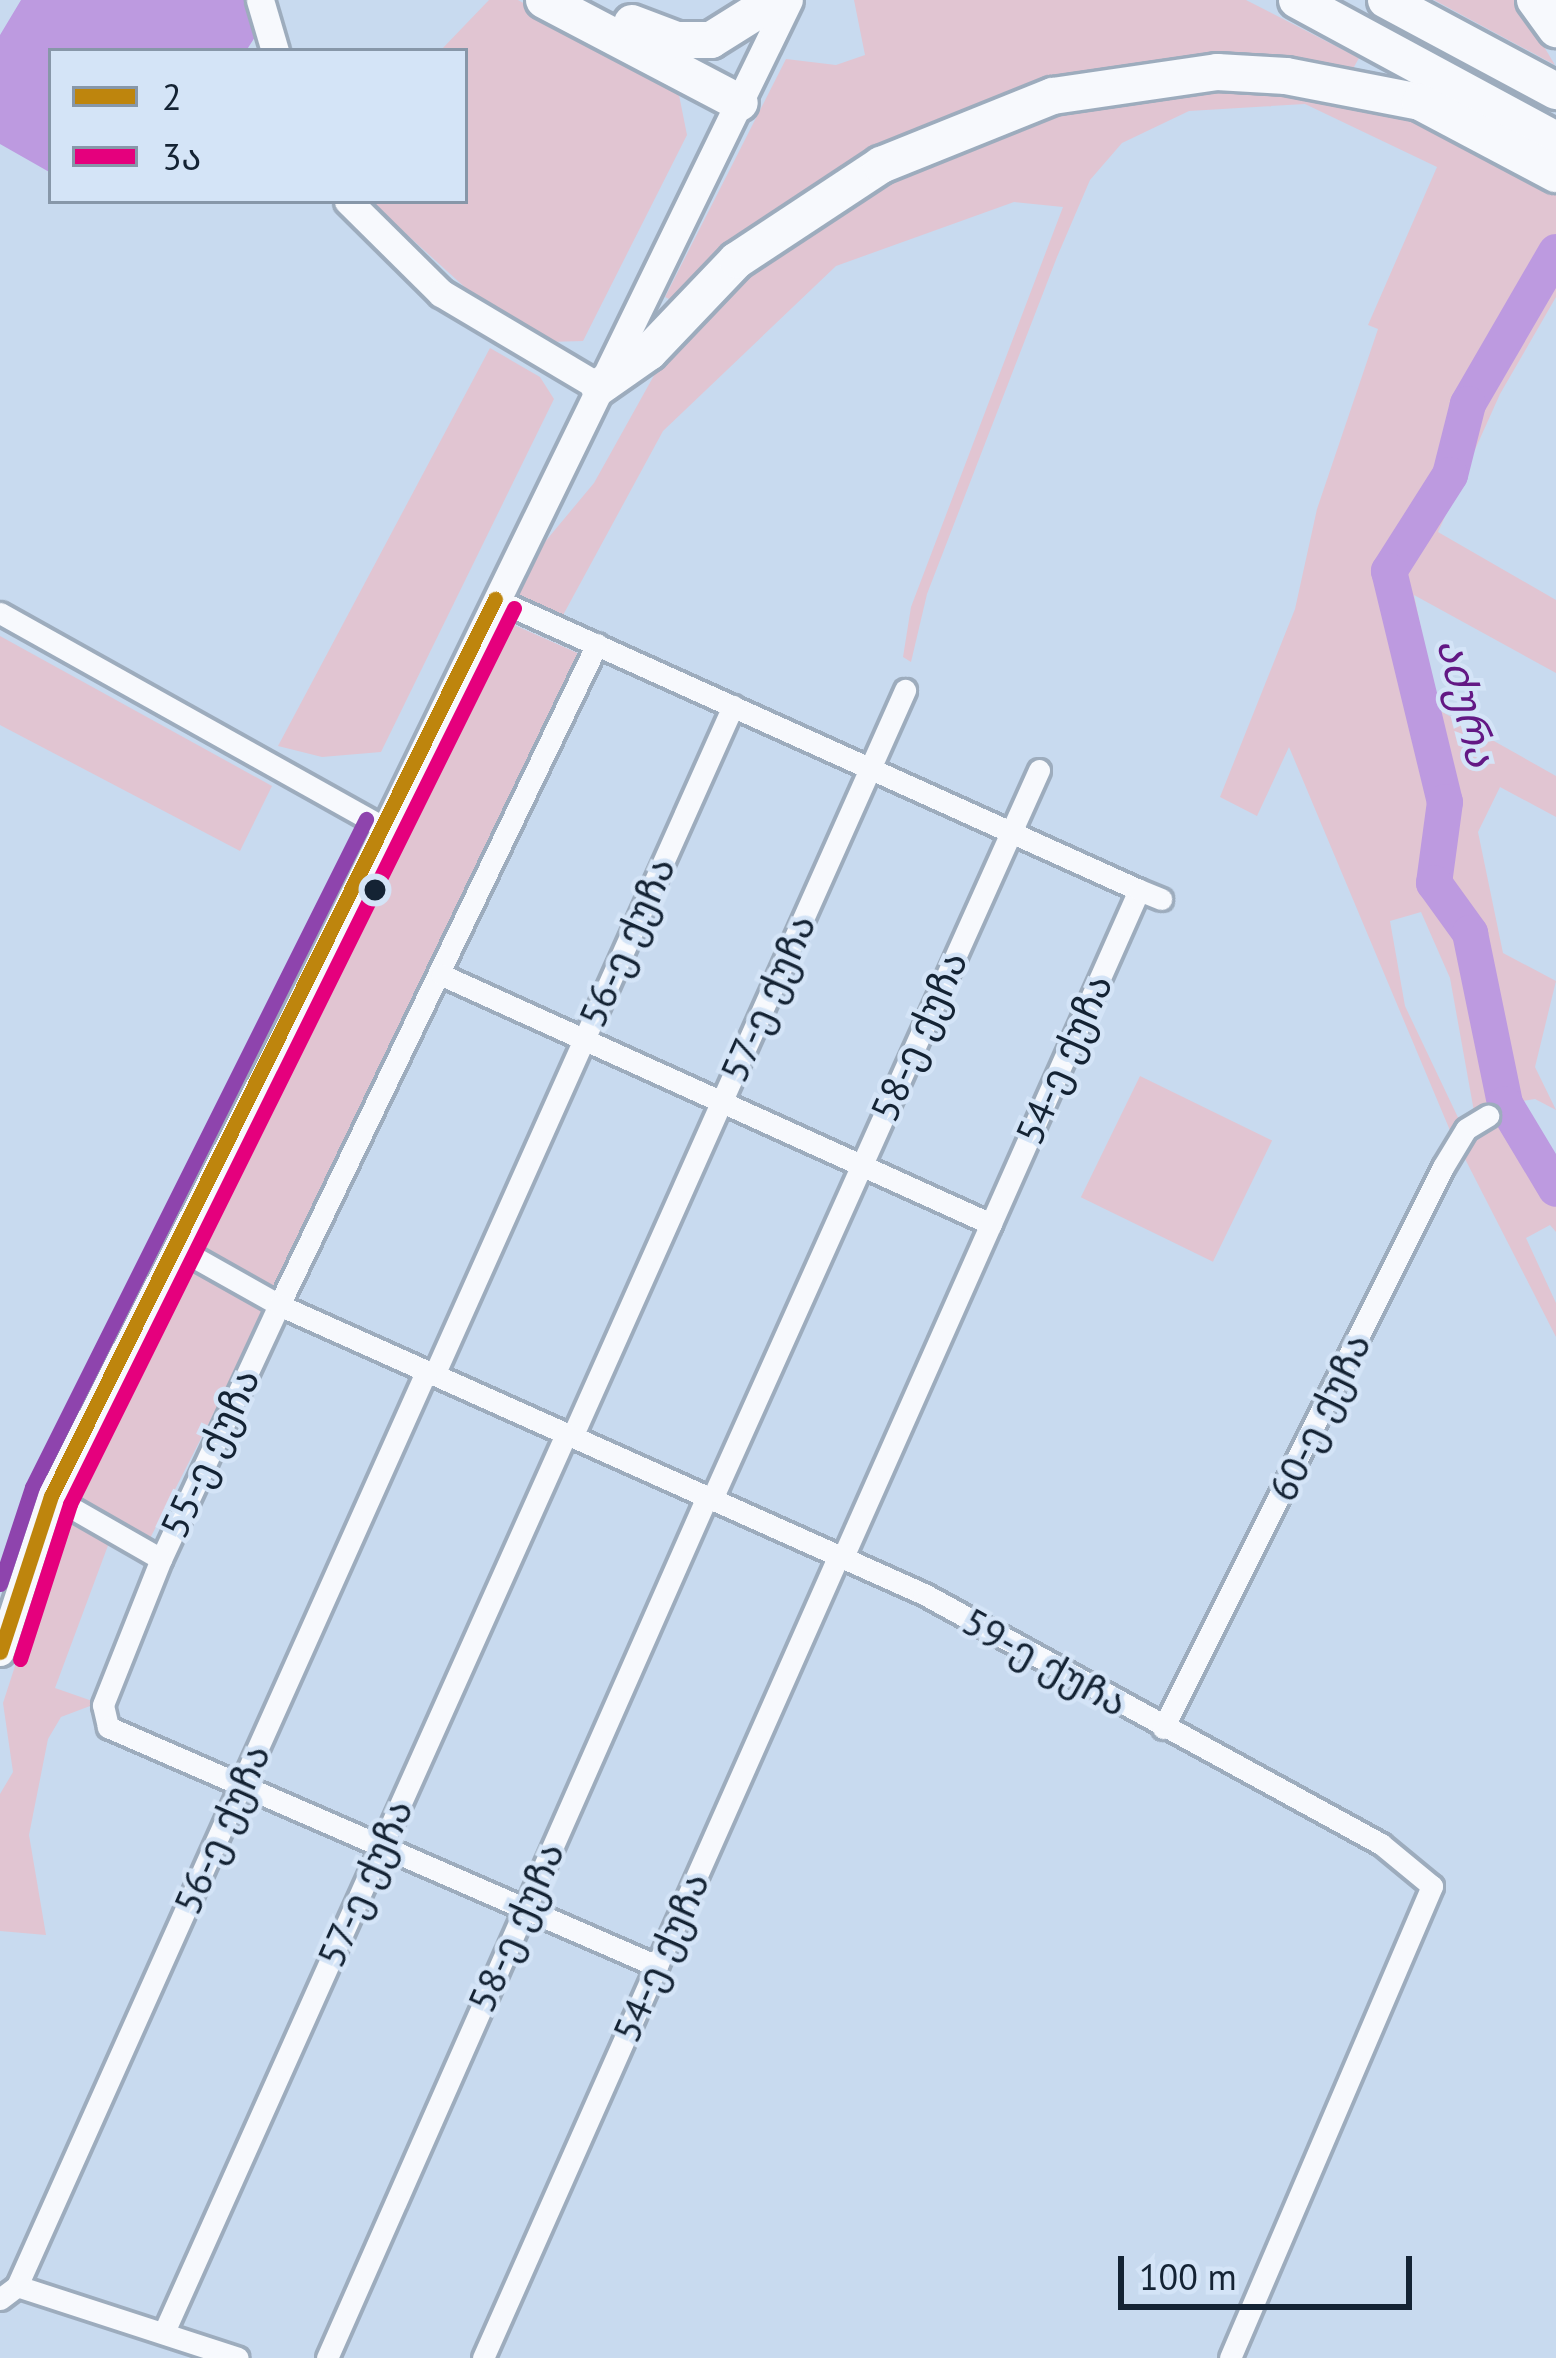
<!DOCTYPE html>
<meta charset="utf-8">
<style>
body{margin:0}
#map{position:relative;width:1556px;height:2358px;overflow:hidden;background:#c8daef;font-family:"PT Sans","Noto Sans Georgian",sans-serif}
div>[style]{position:absolute}
[style*='--x']{left:calc(var(--x)*1px);top:calc(var(--y)*1px);width:calc(var(--w)*1px);rotate:calc(var(--a)*1deg)}
.green>*{inset:0;background:#e1c5d2;transform-origin:0 0}
.water>*{inset:0;background:#bd9ae0}
.river>*{height:36px;margin:-18px;padding:0 18px;transform-origin:18px;border-radius:18px;background:#bd9ae0}
.roads{filter:drop-shadow(3px 0 #9dacbd) drop-shadow(-3px 0 #9dacbd) drop-shadow(0 3px #9dacbd) drop-shadow(0 -3px #9dacbd)}
.minor>*{height:21px;margin:-10.5px;padding:0 10.5px;transform-origin:10.5px;border-radius:10.5px;background:#f7f9fd}
.secondary>*{height:27px;margin:-13.5px;padding:0 13.5px;transform-origin:13.5px;border-radius:13.5px;background:#f7f9fd}
.motorway>*{height:36px;margin:-18px;padding:0 18px;transform-origin:18px;border-radius:18px;background:#f7f9fd}
.bus-1>*{height:15px;margin:-7.5px;padding:0 7.5px;transform-origin:7.5px;border-radius:7.5px;background:#be850d}
.bus-2>*{height:15px;margin:-7.5px;padding:0 7.5px;transform-origin:7.5px;border-radius:7.5px;background:#e5007d}
.bus-3>*{height:15px;margin:-7.5px;padding:0 7.5px;transform-origin:7.5px;border-radius:7.5px;background:#8e44ad}
.dots>*{width:33px;height:33px;translate:-50% -50%;box-sizing:border-box;border:6px solid #d4e4f7;border-radius:50%}
span{translate:-50% -50%;white-space:nowrap;text-align:center;line-height:1.15;-webkit-text-stroke:9px #d4e4f7;paint-order:stroke}
.street-label{font-size:39px;color:#142334}
.water-label{font-size:42px;color:#631884;font-style:italic}
.legend{position:absolute;left:48px;top:48px;width:420px;height:156px;box-sizing:border-box;background:#d4e4f7;border:3px solid #8797a9;margin:0;padding:15px 21px;list-style:none;font-size:36px;color:#142334}
.legend li{display:flex;align-items:center;gap:24px;height:60px}
.legend b{width:60px;border:3px solid #8797a9}
.scale{position:absolute;left:1118px;top:2256px;width:294px;height:54px;box-sizing:border-box;border:6px solid #142334;border-top:0;padding-left:15px;font-size:36px;line-height:42px;white-space:nowrap;color:#142334;-webkit-text-stroke:9px #d4e4f7;paint-order:stroke}
</style>
<div id="map">
<div class="green">
<i style="clip-path:polygon(489px 0,518px 0,678px 90px,687px 135px,583px 341px,547px 342px,503px 322px,370px 201px,465px 201px,465px 51px,440px 51px)"></i>
<i style="clip-path:polygon(854px 0,1246px 0,1359px 58px,1350px 74px,1136px 71px,859px 159px,778px 209px,675px 302px,665px 297px,786px 59px,836px 65px,865px 55px)"></i>
<i style="clip-path:polygon(1434px 0,1516px 0,1555px 65px)"></i>
<i style="clip-path:polygon(1232px 85px,1426px 116px,1556px 186px,1556px 249px,1463px 402px,1444px 473px,1383px 572px,1438px 804px,1427px 883px,1465px 938px,1503px 1107px,1475px 1117px,1450px 978px,1421px 912px,1390px 921px,1405px 1006px,1463px 1128px,1454px 1140px,1289px 747px,1257px 816px,1220px 797px,1295px 609px,1317px 509px,1378px 329px,1368px 325px,1437px 167px,1305px 104px,1189px 111px,1122px 143px,1090px 180px,1057px 257px,927px 594px,911px 662px,903px 657px,911px 607px,1063px 207px,1014px 202px,836px 266px,663px 431px,562px 617px,518px 596px,544px 543px,594px 483px,681px 327px,737px 273px,858px 196px,972px 140px,1090px 104px)"></i>
<i style="clip-path:polygon(1556px 260px,1556px 297px,1500px 394px,1438px 532px,1556px 600px,1556px 673px,1414px 595px,1437px 709px,1556px 776px,1556px 817px,1500px 787px,1478px 832px,1503px 953px,1556px 981px,1535px 1067px,1556px 1110px,1535px 1099px,1509px 1103px,1476px 930px,1438px 881px,1450px 794px,1395px 575px,1455px 476px,1473px 409px)"></i>
<i style="clip-path:polygon(490px 348px,540px 377px,554px 399px,381px 752px,322px 757px,278px 746px)"></i>
<i style="clip-path:polygon(503px 620px,582px 655px,286px 1299px,190px 1245px,346px 936px,388px 894px,392px 841px)"></i>
<i style="clip-path:polygon(0 636px,272px 786px,240px 851px,0 725px)"></i>
<i style="left:1140px;top:1076px;width:147px;height:135px;rotate:26deg"></i>
<i style="clip-path:polygon(1510px 1113px,1556px 1189px,1556px 1232px,1550px 1225px,1526px 1238px,1556px 1303px,1556px 1337px,1461px 1151px,1470px 1133px)"></i>
<i style="left:181px;top:1264px;width:97px;height:263px;rotate:27deg"></i>
<i style="clip-path:polygon(67px 1506px,113px 1532px,55px 1688px,98px 1703px,61px 1717px,48px 1739px,29px 1835px,46px 1935px,0 1931px,0 1794px,13px 1772px,3px 1703px)"></i>
</div>
<div class="water">
<i style="clip-path:polygon(21px 0,249px 0,255px 37px,246px 51px,51px 51px,51px 173px,0 144px,0 35px)"></i>
</div>
<div class="river">
<i style="--x:1556;--y:252;--w:176;--a:120.1"></i>
<i style="--x:1468;--y:404;--w:73;--a:104.2"></i>
<i style="--x:1450;--y:475;--w:114;--a:122.4"></i>
<i style="--x:1389;--y:571;--w:238;--a:76.4"></i>
<i style="--x:1445;--y:802;--w:82;--a:97.7"></i>
<i style="--x:1434;--y:883;--w:62;--a:54.2"></i>
<i style="--x:1470;--y:933;--w:175;--a:78.4"></i>
<i style="--x:1505;--y:1104;--w:99;--a:59"></i>
</div>
<div class="roads">
<div class="minor">
<i style="--x:495;--y:599;--w:707;--a:24.32"></i>
<i style="--x:0;--y:613;--w:441;--a:29.2"></i>
<i style="--x:597;--y:644;--w:734;--a:115.69"></i>
<i style="--x:279;--y:1305;--w:280;--a:114.9"></i>
<i style="--x:161;--y:1559;--w:157;--a:111.7"></i>
<i style="--x:103;--y:1705;--w:23;--a:77"></i>
<i style="--x:108;--y:1727;--w:599;--a:23.53"></i>
<i style="--x:442;--y:975;--w:603;--a:24.4"></i>
<i style="--x:178;--y:1248;--w:116;--a:29.4"></i>
<i style="--x:279;--y:1305;--w:707;--a:24.14"></i>
<i style="--x:924;--y:1594;--w:521;--a:28.68"></i>
<i style="--x:1381;--y:1844;--w:66;--a:39.5"></i>
<i style="--x:1432;--y:1886;--w:513;--a:113.17"></i>
<i style="--x:434;--y:1375;--w:733;--a:-65.92"></i>
<i style="--x:572;--y:1437;--w:818;--a:-65.97"></i>
<i style="--x:51;--y:1496;--w:127;--a:29.8"></i>
<i style="--x:712;--y:1499;--w:799;--a:-65.84"></i>
<i style="--x:843;--y:1557;--w:730;--a:-66.07"></i>
<i style="--x:1139;--y:890;--w:24;--a:22"></i>
<i style="--x:1163;--y:1728;--w:627;--a:-63.48"></i>
<i style="--x:1443;--y:1167;--w:44;--a:-58.8"></i>
<i style="--x:1466;--y:1129;--w:26;--a:-31"></i>
<i style="--x:17;--y:2286;--w:1001;--a:-65.89"></i>
<i style="--x:0;--y:2299;--w:21;--a:-37"></i>
<i style="--x:17;--y:2286;--w:232;--a:18"></i>
<i style="--x:164;--y:2332;--w:984;--a:-65.88"></i>
<i style="--x:327;--y:2358;--w:941;--a:-66.19"></i>
<i style="--x:483;--y:2358;--w:878;--a:-66.09"></i>
</div>
<div class="secondary">
<i style="--x:260;--y:0;--w:53;--a:73.6"></i>
<i style="--x:348;--y:201;--w:131;--a:44.7"></i>
<i style="--x:441;--y:293;--w:184;--a:30.7"></i>
<i style="--x:0;--y:1652;--w:164;--a:-71.9"></i>
<i style="--x:51;--y:1496;--w:524;--a:-63.09"></i>
<i style="--x:288;--y:1029;--w:1144;--a:-64.04"></i>
</div>
<div class="motorway">
<i style="--x:544;--y:0;--w:221;--a:27.7"></i>
<i style="--x:1297;--y:0;--w:294;--a:28.4"></i>
<i style="--x:1386;--y:0;--w:193;--a:28.2"></i>
<i style="--x:1535;--y:0;--w:36;--a:54"></i>
<i style="--x:632;--y:23;--w:48;--a:20.7"></i>
<i style="--x:677;--y:40;--w:34;--a:0"></i>
<i style="--x:711;--y:40;--w:75;--a:-32"></i>
<i style="--x:599;--y:387;--w:61;--a:-35"></i>
<i style="--x:649;--y:352;--w:127;--a:-46.3"></i>
<i style="--x:737;--y:260;--w:173;--a:-33.4"></i>
<i style="--x:881;--y:165;--w:185;--a:-21.9"></i>
<i style="--x:1053;--y:96;--w:166;--a:-8.3"></i>
<i style="--x:1217;--y:72;--w:69;--a:3.3"></i>
<i style="--x:1286;--y:76;--w:136;--a:11"></i>
<i style="--x:1420;--y:102;--w:154;--a:27.9"></i>
</div>
</div>
<div class="bus-1">
<i style="--x:0;--y:1652;--w:164;--a:-71.9"></i>
<i style="--x:51;--y:1496;--w:1001;--a:-63.67"></i>
</div>
<div class="bus-2">
<i style="--x:20;--y:1659;--w:163;--a:-72.1"></i>
<i style="--x:70;--y:1504;--w:1000;--a:-63.64"></i>
</div>
<div class="bus-3">
<i style="--x:0;--y:1584;--w:102;--a:-71.7"></i>
<i style="--x:32;--y:1487;--w:747;--a:-63.43"></i>
</div>
<div class="dots">
<i style="left:375px;top:890px;background:#142334"></i>
</div>
<div class="street-label">
<span style="left:627px;top:942px;rotate:-66deg">56-ე ქუჩა</span>
<span style="left:768px;top:998px;rotate:-66deg">57-ე ქუჩა</span>
<span style="left:919px;top:1036px;rotate:-66deg">58-ე ქუჩა</span>
<span style="left:1064px;top:1059px;rotate:-66deg">54-ე ქუჩა</span>
<span style="left:1320px;top:1417px;rotate:-64deg">60-ე ქუჩა</span>
<span style="left:210px;top:1453px;rotate:-65deg">55-ე ქუჩა</span>
<span style="left:1045px;top:1662px;rotate:29deg">59-ე ქუჩა</span>
<span style="left:222px;top:1829px;rotate:-66deg">56-ე ქუჩა</span>
<span style="left:365px;top:1883px;rotate:-66deg">57-ე ქუჩა</span>
<span style="left:516px;top:1927px;rotate:-66deg">58-ე ქუჩა</span>
<span style="left:661px;top:1957px;rotate:-66deg">54-ე ქუჩა</span>
</div>
<div class="water-label">
<span style="left:1467px;top:702px;rotate:76deg">აძურა</span>
</div>
<ul class="legend">
<li><b style="height:15px;background:#be850d"></b>2</li>
<li><b style="height:15px;background:#e5007d"></b>3ა</li>
</ul>
<div class="scale">100 m</div>
</div>
